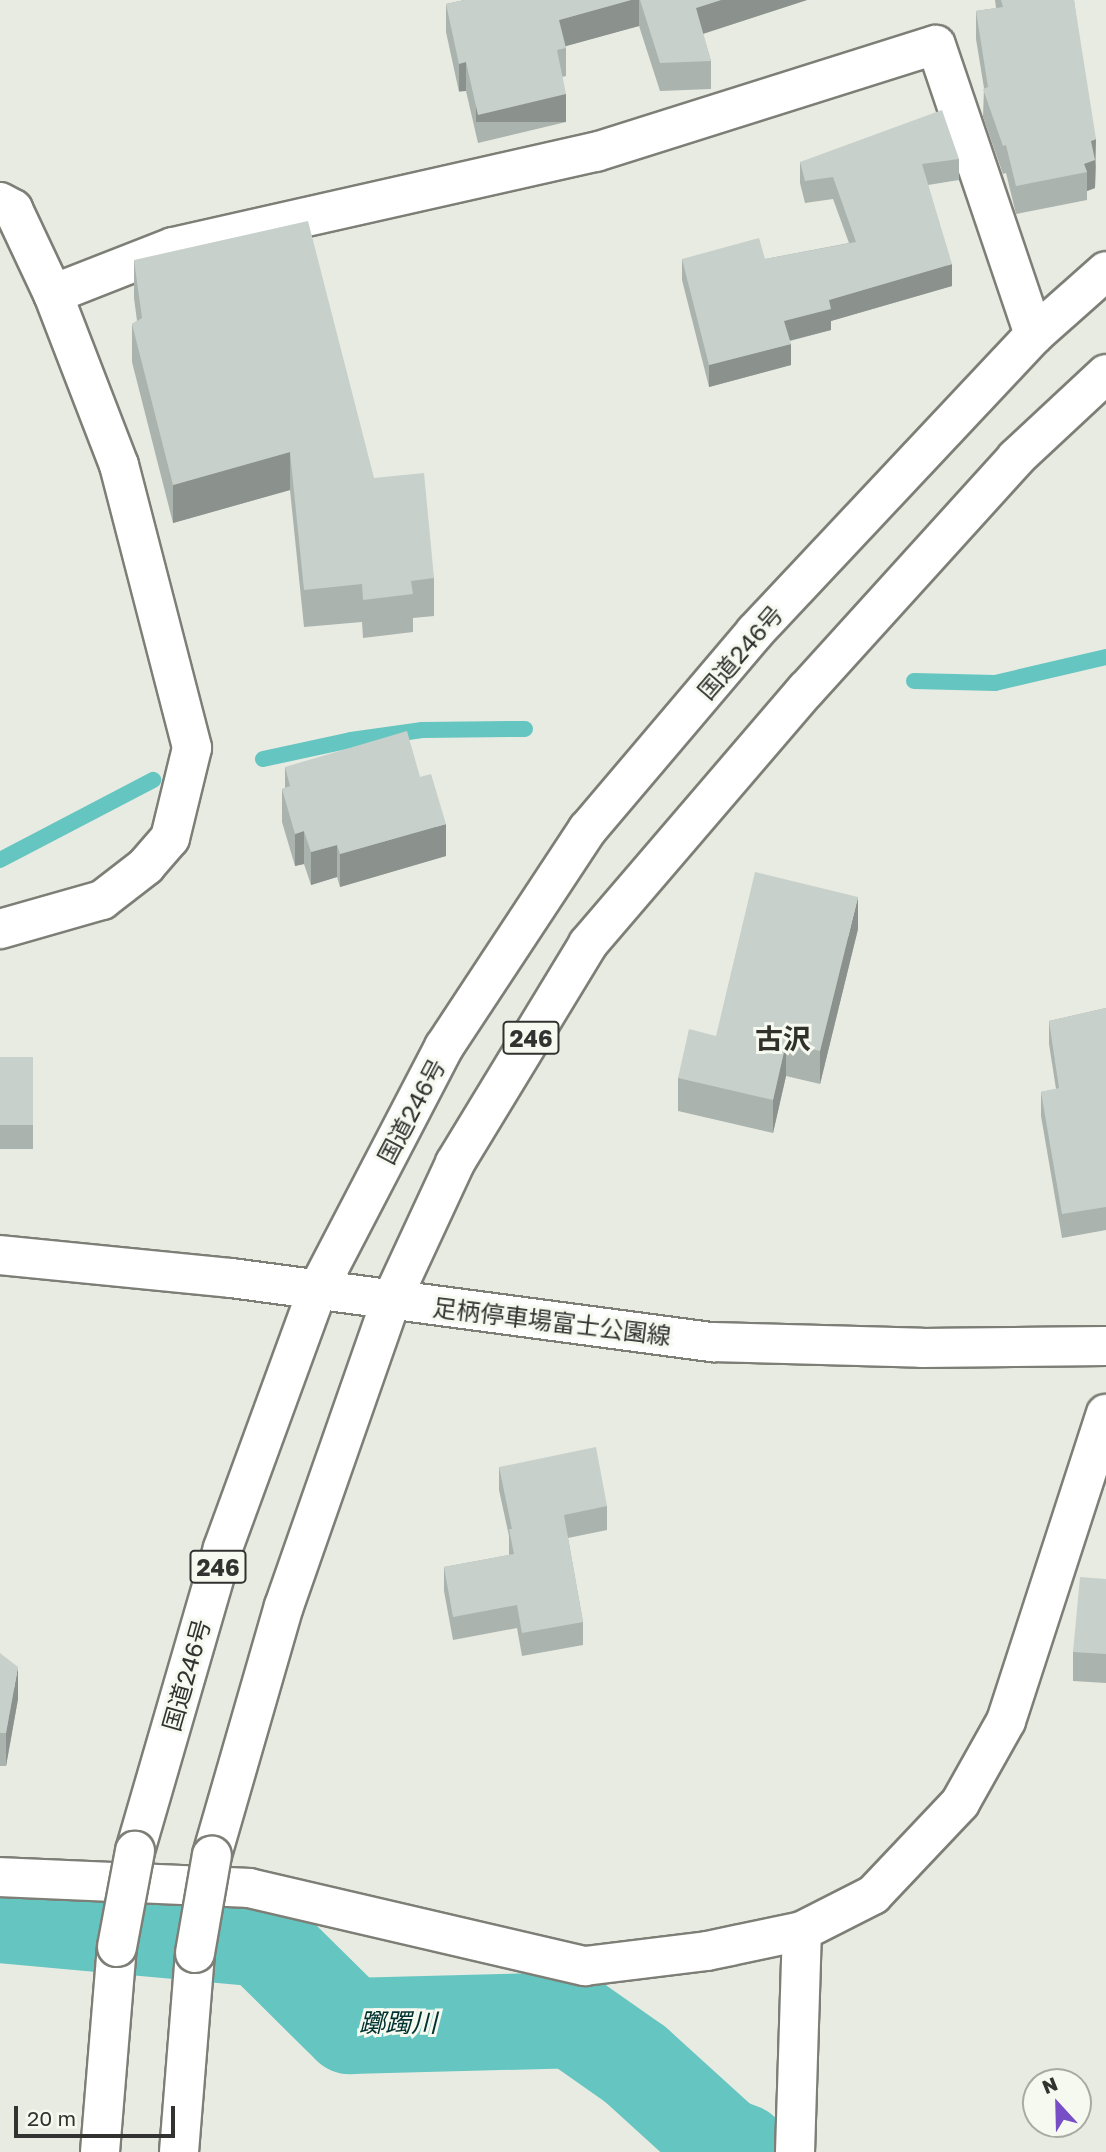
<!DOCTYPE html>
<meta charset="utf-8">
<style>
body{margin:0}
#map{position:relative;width:1106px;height:2152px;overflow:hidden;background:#e8ebe2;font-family:"Golos Text","Noto Sans JP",sans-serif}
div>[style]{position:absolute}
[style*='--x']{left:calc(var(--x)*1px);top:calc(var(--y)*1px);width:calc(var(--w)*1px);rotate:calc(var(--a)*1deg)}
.stream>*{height:16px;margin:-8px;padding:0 8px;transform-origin:8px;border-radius:8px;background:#65c5c1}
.river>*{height:96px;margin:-48px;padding:0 48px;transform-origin:48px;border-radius:48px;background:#65c5c1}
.roads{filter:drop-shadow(2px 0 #7d7f77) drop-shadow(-2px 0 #7d7f77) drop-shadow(0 2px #7d7f77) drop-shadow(0 -2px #7d7f77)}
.street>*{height:38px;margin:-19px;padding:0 19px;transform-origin:19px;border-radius:19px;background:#fff}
.secondary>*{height:38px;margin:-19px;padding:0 19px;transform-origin:19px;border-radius:19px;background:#fff}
.highway>*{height:38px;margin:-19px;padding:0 19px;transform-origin:19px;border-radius:19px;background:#fff}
.bridges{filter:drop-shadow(2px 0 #7d7f77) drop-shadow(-2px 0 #7d7f77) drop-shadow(0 2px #7d7f77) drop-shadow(0 -2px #7d7f77)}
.highway-bridge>*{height:38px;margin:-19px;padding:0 19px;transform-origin:19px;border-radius:19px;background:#fff}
.wall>*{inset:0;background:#abb3ae;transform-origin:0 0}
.shaded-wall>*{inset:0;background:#8b928d;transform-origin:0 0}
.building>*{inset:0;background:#c7d0ca;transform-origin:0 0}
span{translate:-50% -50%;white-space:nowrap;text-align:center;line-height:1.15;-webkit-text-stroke:6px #f6f9f0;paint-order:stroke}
.shield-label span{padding:2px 5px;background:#f6f9f0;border:2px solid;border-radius:5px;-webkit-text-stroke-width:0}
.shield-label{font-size:23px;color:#323330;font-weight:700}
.street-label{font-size:24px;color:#323330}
.water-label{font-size:26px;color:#013130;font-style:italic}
.quarter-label{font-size:28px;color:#2f312a;font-weight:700}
.north{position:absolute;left:1022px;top:2068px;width:70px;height:70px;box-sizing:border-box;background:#f6f9f0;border:2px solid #a8aaa3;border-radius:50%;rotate:338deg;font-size:19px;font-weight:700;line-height:28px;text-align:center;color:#323330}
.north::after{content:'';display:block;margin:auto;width:24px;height:32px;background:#784ec7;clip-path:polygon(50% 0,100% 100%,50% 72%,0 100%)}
.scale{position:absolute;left:14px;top:2106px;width:161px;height:32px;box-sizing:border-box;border:4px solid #323330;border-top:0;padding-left:9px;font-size:21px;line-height:24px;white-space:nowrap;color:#323330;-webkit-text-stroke:5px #f6f9f0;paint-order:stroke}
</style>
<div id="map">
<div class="stream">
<i style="--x:914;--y:681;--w:81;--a:1.4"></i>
<i style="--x:995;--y:683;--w:114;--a:-13.2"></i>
<i style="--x:263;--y:759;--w:90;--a:-12.2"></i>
<i style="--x:351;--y:740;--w:72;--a:-8"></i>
<i style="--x:422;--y:730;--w:103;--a:-0.6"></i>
<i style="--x:0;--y:860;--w:173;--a:-27.6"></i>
</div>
<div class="river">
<i style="--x:0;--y:1915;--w:263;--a:5.2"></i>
<i style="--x:262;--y:1939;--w:124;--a:44.7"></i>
<i style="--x:350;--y:2026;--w:222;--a:-1.5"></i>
<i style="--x:572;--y:2020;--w:78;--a:35.1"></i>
<i style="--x:636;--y:2065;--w:119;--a:42.3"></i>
<i style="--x:724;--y:2145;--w:19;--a:21"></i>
</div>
<div class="roads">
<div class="street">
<i style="--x:0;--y:202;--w:15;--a:28"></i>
<i style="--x:13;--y:209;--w:94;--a:64.8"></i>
<i style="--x:53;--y:294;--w:183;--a:68.9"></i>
<i style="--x:119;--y:465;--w:292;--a:75.5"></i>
<i style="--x:192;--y:748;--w:93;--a:103.7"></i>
<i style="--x:170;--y:838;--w:37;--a:131"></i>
<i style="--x:146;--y:866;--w:56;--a:142.3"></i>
<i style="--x:102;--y:900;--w:106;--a:164.1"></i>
<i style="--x:53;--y:294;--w:129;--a:-21.4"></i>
<i style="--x:173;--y:247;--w:434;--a:-12.7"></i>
<i style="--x:596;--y:152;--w:356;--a:-17.5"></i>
<i style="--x:936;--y:45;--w:306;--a:71.3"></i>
<i style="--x:0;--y:1877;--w:249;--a:2.5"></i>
<i style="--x:249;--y:1888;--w:345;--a:13.1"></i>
<i style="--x:585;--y:1966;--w:123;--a:-7"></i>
<i style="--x:707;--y:1951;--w:97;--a:-11.9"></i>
<i style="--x:802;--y:1931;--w:80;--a:-26.9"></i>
<i style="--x:873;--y:1895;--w:127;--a:-46.6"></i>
<i style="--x:960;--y:1803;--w:94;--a:-60.7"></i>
<i style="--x:1006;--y:1721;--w:323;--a:-72"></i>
<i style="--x:795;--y:2152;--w:221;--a:-88.2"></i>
</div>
<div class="secondary">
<i style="--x:0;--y:1255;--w:232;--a:5.7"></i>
<i style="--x:231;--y:1278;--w:486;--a:7.6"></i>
<i style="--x:713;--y:1342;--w:209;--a:1.6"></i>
<i style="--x:922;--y:1348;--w:184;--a:-0.6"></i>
</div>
<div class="highway">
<i style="--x:135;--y:1851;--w:316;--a:-73.8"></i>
<i style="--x:223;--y:1548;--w:276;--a:-69.9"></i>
<i style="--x:318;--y:1289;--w:273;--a:-62.5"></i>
<i style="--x:444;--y:1047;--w:261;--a:-56.6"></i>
<i style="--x:588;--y:829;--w:258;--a:-49.7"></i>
<i style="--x:755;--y:632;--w:407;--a:-46.8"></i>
<i style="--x:1034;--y:335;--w:96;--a:-41.6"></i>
<i style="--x:212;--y:1855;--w:259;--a:-73.9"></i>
<i style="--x:284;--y:1606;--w:323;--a:-70.7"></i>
<i style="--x:391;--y:1301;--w:152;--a:-65.1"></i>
<i style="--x:455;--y:1163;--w:256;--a:-58.7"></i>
<i style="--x:588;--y:944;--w:335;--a:-49.4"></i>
<i style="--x:806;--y:690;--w:313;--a:-47.8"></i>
<i style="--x:1016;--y:458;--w:123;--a:-43"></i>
<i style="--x:100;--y:2152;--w:206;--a:-85.3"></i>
<i style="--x:179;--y:2152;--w:200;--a:-85.4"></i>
</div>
</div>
<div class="bridges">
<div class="highway-bridge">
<i style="--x:117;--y:1947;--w:98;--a:-79.4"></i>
<i style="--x:195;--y:1953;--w:99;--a:-80.2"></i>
</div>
</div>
<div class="wall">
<i style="clip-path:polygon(464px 0,807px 0,703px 34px,711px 61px,711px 89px,660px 91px,639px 26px,566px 46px,566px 76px,562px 77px,566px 122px,478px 143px,466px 91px,459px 92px,446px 32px,446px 4px)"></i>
<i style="clip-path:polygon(995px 0,1074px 0,1096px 167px,1095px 188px,1087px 191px,1087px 200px,1016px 214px,1006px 173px,1003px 174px,983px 117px,984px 88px,976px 39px,976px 11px,996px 8px)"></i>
<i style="clip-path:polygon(959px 159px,959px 180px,928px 185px,952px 286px,831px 321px,831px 330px,790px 341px,791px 365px,709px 387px,682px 280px,682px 259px,765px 259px,849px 243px,833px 199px,805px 203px,800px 183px,800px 162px)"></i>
<i style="clip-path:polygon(134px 260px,374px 478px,434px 578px,434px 616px,413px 618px,413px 632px,363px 638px,362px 622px,304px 627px,290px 490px,173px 523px,132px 362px,132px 324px,137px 321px,134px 298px)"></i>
<i style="clip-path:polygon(285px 767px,420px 777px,446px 856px,340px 887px,337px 877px,311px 885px,304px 864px,295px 866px,282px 822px,282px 789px,285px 788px)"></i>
<i style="clip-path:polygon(858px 929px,820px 1084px,786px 1076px,773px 1133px,678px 1111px,678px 1078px,716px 1036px)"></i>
<i style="clip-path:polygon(1106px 1008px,1106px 1230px,1062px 1238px,1041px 1116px,1041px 1092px,1056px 1089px,1049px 1044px,1049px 1021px)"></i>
<i style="left:0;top:1057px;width:33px;height:92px"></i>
<i style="clip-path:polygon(499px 1467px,607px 1506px,607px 1530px,568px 1538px,583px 1622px,583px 1645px,522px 1656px,517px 1628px,453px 1640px,444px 1591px,444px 1567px,509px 1555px,509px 1536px,499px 1490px)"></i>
<i style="clip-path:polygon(1106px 1579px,1106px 1683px,1073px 1681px,1073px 1652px)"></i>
<i style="clip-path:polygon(0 1653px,18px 1699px,6px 1766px,0 1766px)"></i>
</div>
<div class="shaded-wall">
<i style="clip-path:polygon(631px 0,639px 0,639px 26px,559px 48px,559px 20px)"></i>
<i style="clip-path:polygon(721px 0,807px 0,696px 36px,696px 8px)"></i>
<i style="left:466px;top:62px;width:29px;height:7px;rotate:90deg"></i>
<i style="left:566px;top:94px;width:28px;height:90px;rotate:90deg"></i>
<i style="clip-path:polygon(1096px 139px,1095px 188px,1087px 191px,1087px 172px,1084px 164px,1091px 141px)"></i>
<i style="clip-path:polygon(952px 264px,952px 286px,831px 321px,831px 330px,784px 342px,784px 321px,829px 300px)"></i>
<i style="clip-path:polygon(791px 344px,791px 365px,709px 387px,709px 365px)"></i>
<i style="clip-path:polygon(290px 452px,290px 490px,173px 523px,173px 485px)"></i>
<i style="clip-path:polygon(446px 824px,446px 856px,340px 887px,340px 854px)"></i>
<i style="clip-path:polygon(304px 831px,304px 864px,295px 866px,295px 834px)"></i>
<i style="clip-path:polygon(337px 845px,337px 877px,311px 885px,311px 852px)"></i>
<i style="clip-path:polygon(858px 897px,858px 929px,820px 1084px,820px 1051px)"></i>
<i style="clip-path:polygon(786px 1043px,786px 1076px,773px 1133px,773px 1100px)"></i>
<i style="clip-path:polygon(18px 1667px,18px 1699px,6px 1766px,6px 1733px)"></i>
</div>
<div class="building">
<i style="clip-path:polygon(464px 0,631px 0,559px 20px,566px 48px,557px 50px,566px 94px,478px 115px,466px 62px,459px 64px,446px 4px)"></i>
<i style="clip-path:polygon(640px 0,721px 0,696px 8px,711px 61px,660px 63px)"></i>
<i style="clip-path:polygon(1001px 0,1074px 0,1096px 139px,1091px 141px,1095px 160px,1084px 164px,1087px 172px,1016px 186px,1006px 145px,1003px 146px,983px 89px,988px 87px,976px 11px,1003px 7px)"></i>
<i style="clip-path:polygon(942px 110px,959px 159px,922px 164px,952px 264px,829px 300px,831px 309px,784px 321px,791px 344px,709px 365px,682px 259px,759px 238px,765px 259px,856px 242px,833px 177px,805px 181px,800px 162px)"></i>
<i style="clip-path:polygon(308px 221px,374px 478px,424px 473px,434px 578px,411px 581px,413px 594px,363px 600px,362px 584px,304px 590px,290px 452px,173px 485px,132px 324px,142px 318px,134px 260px)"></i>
<i style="clip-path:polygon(407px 731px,420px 777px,431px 774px,446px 824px,340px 854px,337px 845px,311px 852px,304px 831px,295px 834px,282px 789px,290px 786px,285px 767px)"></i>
<i style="clip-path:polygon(755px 872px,858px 897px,820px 1051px,786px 1043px,773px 1100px,678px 1078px,689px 1029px,716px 1036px)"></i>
<i style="clip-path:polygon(1106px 1008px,1106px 1207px,1062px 1214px,1041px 1092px,1059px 1088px,1049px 1021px)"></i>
<i style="left:0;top:1057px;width:33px;height:68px"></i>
<i style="clip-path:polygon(596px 1447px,607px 1506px,564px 1515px,583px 1622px,522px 1633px,517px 1605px,453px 1617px,444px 1567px,514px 1554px,509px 1529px,512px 1529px,499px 1467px)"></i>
<i style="clip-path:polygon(1080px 1577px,1106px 1579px,1106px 1654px,1073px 1652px)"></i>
<i style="clip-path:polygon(0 1653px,18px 1667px,6px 1733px,0 1733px)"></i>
</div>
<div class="shield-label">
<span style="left:531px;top:1038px">246</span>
<span style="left:218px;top:1567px">246</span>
</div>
<div class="street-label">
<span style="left:740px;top:652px;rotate:-49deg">国道246号</span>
<span style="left:411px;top:1111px;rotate:-62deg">国道246号</span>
<span style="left:552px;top:1321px;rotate:7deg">足柄停車場富士公園線</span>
<span style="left:186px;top:1675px;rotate:-74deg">国道246号</span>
</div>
<div class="water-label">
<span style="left:398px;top:2023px">躑躅川</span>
</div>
<div class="quarter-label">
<span style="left:783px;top:1039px">古沢</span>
</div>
<div class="north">N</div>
<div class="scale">20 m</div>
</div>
